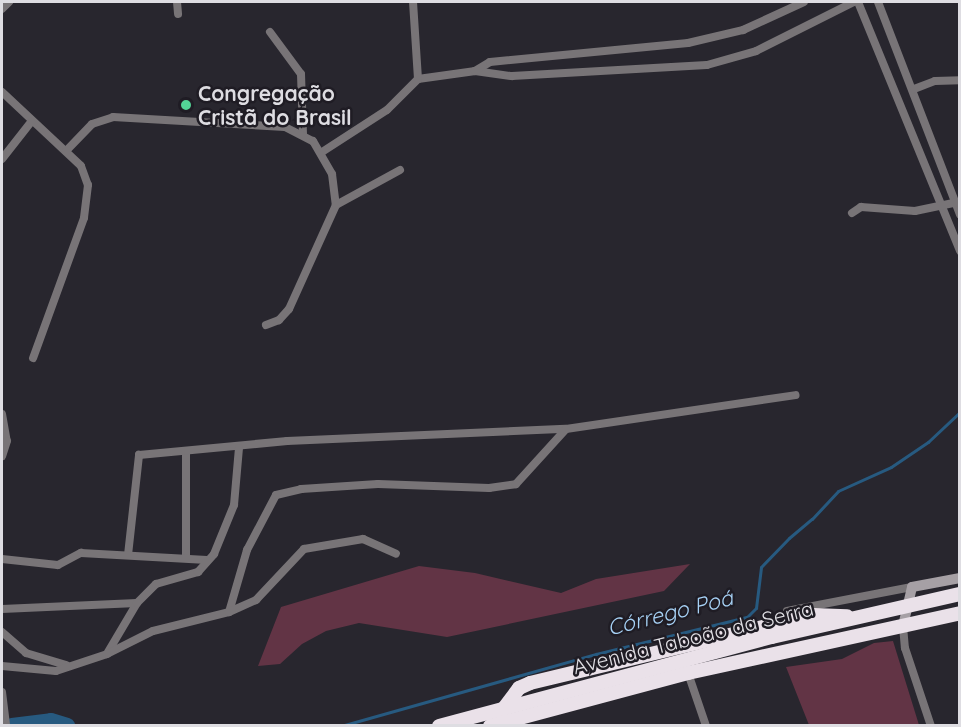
<!DOCTYPE html>
<meta charset="utf-8">
<style>
body{margin:0}
#map{position:relative;width:961px;height:727px;overflow:hidden;background:#28262e;font-family:Quicksand,sans-serif}
div>[style]{position:absolute}
[style*='--x']{left:calc(var(--x)*1px);top:calc(var(--y)*1px);width:calc(var(--w)*1px);rotate:calc(var(--a)*1deg)}
.green>*{inset:0;background:#623445}
.stream>*{height:3px;margin:-1.5px;padding:0 1.5px;transform-origin:1.5px;border-radius:1.5px;background:#275a80}
.river>*{height:16px;margin:-8px;padding:0 8px;transform-origin:8px;border-radius:8px;background:#275a80}
.minor>*{height:8px;margin:-4px;padding:0 4px;transform-origin:4px;border-radius:4px;background:#787477}
.secondary>*{height:10px;margin:-5px;padding:0 5px;transform-origin:5px;border-radius:5px;background:#a6a0a5}
.motorway>*{height:14px;margin:-7px;padding:0 7px;transform-origin:7px;border-radius:7px;background:#eae1e9}
.dots>*{width:16px;height:16px;translate:-50% -50%;box-sizing:border-box;border:3px solid #1f1c24;border-radius:50%}
span{translate:-50% -50%;white-space:nowrap;text-align:center;line-height:1.15;-webkit-text-stroke:5px #1f1c24;paint-order:stroke}
.poi-label{font-size:21px;color:#dedde2;font-weight:700}
.left{translate:0 -50%;text-align:left}
.street-label{font-size:21px;color:#dedde2}
.water-label{font-size:22px;color:#a7d2f6;font-style:italic}
.frame{position:absolute;inset:0;border:3px solid #dedde2;pointer-events:none}
</style>
<div id="map">
<div class="green">
<i style="clip-path:polygon(690px 564px,664px 591px,447px 637px,359px 623px,326px 631px,302px 644px,280px 664px,258px 666px,281px 607px,419px 566px,475px 573px,561px 593px,596px 579px)"></i>
<i style="clip-path:polygon(893px 641px,919px 725px,809px 725px,786px 667px,842px 659px,874px 643px)"></i>
</div>
<div class="stream">
<i style="--x:341;--y:726;--w:265;--a:-15.8"></i>
<i style="--x:596;--y:654;--w:155;--a:-13.8"></i>
<i style="--x:747;--y:617;--w:13;--a:-45"></i>
<i style="--x:756;--y:608;--w:41;--a:-83"></i>
<i style="--x:761;--y:567;--w:40;--a:-46"></i>
<i style="--x:789;--y:538;--w:30;--a:-40"></i>
<i style="--x:812;--y:519;--w:38;--a:-47"></i>
<i style="--x:838;--y:491;--w:58;--a:-24.4"></i>
<i style="--x:891;--y:467;--w:45;--a:-34"></i>
<i style="--x:928;--y:442;--w:44;--a:-43.2"></i>
</div>
<div class="river">
<i style="--x:12;--y:726;--w:39;--a:-7"></i>
<i style="--x:51;--y:721;--w:17;--a:17"></i>
</div>
<div class="minor">
<i style="--x:177;--y:2;--w:12;--a:85"></i>
<i style="--x:858;--y:2;--w:269;--a:67.7"></i>
<i style="--x:878;--y:2;--w:228;--a:68.9"></i>
<i style="--x:2;--y:9;--w:10;--a:-45"></i>
<i style="--x:270;--y:32;--w:52;--a:53.6"></i>
<i style="--x:301;--y:74;--w:60;--a:88.1"></i>
<i style="--x:475;--y:71;--w:37;--a:8"></i>
<i style="--x:512;--y:76;--w:195;--a:-3.2"></i>
<i style="--x:707;--y:65;--w:51;--a:-15.9"></i>
<i style="--x:756;--y:51;--w:110;--a:-26.6"></i>
<i style="--x:418;--y:79;--w:58;--a:-8"></i>
<i style="--x:475;--y:71;--w:17;--a:-31"></i>
<i style="--x:490;--y:62;--w:199;--a:-5.5"></i>
<i style="--x:688;--y:43;--w:57;--a:-13.3"></i>
<i style="--x:743;--y:30;--w:67;--a:-24.7"></i>
<i style="--x:914;--y:89;--w:22;--a:-21"></i>
<i style="--x:935;--y:81;--w:25;--a:-2"></i>
<i style="--x:2;--y:92;--w:108;--a:43.1"></i>
<i style="--x:81;--y:166;--w:20;--a:70"></i>
<i style="--x:88;--y:185;--w:33;--a:97"></i>
<i style="--x:84;--y:218;--w:149;--a:110"></i>
<i style="--x:66;--y:151;--w:37;--a:-46"></i>
<i style="--x:92;--y:124;--w:22;--a:-18"></i>
<i style="--x:113;--y:117;--w:172;--a:3.3"></i>
<i style="--x:285;--y:127;--w:31;--a:27"></i>
<i style="--x:313;--y:141;--w:38;--a:60"></i>
<i style="--x:332;--y:174;--w:31;--a:83"></i>
<i style="--x:336;--y:205;--w:114;--a:114.3"></i>
<i style="--x:289;--y:309;--w:15;--a:132"></i>
<i style="--x:279;--y:320;--w:14;--a:159"></i>
<i style="--x:322;--y:152;--w:77;--a:-32.9"></i>
<i style="--x:387;--y:110;--w:44;--a:-45"></i>
<i style="--x:418;--y:79;--w:77;--a:-93.7"></i>
<i style="--x:2;--y:159;--w:47;--a:-51.9"></i>
<i style="--x:336;--y:205;--w:73;--a:-28.7"></i>
<i style="--x:852;--y:213;--w:11;--a:-34"></i>
<i style="--x:861;--y:207;--w:54;--a:4.2"></i>
<i style="--x:915;--y:211;--w:44;--a:-11.8"></i>
<i style="--x:2;--y:414;--w:27;--a:80"></i>
<i style="--x:7;--y:441;--w:16;--a:108"></i>
<i style="--x:186;--y:452;--w:106;--a:90"></i>
<i style="--x:128;--y:555;--w:101;--a:-83.7"></i>
<i style="--x:139;--y:455;--w:149;--a:-5.4"></i>
<i style="--x:287;--y:441;--w:279;--a:-2.5"></i>
<i style="--x:566;--y:429;--w:232;--a:-8.4"></i>
<i style="--x:2;--y:559;--w:56;--a:6.1"></i>
<i style="--x:58;--y:565;--w:26;--a:-28"></i>
<i style="--x:81;--y:553;--w:126;--a:3.2"></i>
<i style="--x:2;--y:609;--w:135;--a:-2.5"></i>
<i style="--x:787;--y:611;--w:127;--a:-10.9"></i>
<i style="--x:229;--y:612;--w:65;--a:-73.8"></i>
<i style="--x:247;--y:550;--w:62;--a:-62.2"></i>
<i style="--x:276;--y:495;--w:26;--a:-13"></i>
<i style="--x:301;--y:489;--w:77;--a:-3.7"></i>
<i style="--x:378;--y:484;--w:111;--a:2.1"></i>
<i style="--x:489;--y:488;--w:27;--a:-8"></i>
<i style="--x:516;--y:484;--w:74;--a:-47.7"></i>
<i style="--x:903;--y:626;--w:22;--a:85"></i>
<i style="--x:905;--y:648;--w:82;--a:71.6"></i>
<i style="--x:2;--y:632;--w:32;--a:41"></i>
<i style="--x:26;--y:653;--w:42;--a:16.7"></i>
<i style="--x:108;--y:652;--w:57;--a:-59.4"></i>
<i style="--x:137;--y:603;--w:27;--a:-45"></i>
<i style="--x:156;--y:584;--w:44;--a:-15.9"></i>
<i style="--x:198;--y:572;--w:24;--a:-48"></i>
<i style="--x:214;--y:554;--w:53;--a:-67.8"></i>
<i style="--x:234;--y:505;--w:57;--a:-85"></i>
<i style="--x:2;--y:666;--w:54;--a:5.3"></i>
<i style="--x:56;--y:671;--w:54;--a:-18.4"></i>
<i style="--x:107;--y:654;--w:51;--a:-26.6"></i>
<i style="--x:153;--y:631;--w:78;--a:-14"></i>
<i style="--x:229;--y:612;--w:30;--a:-24"></i>
<i style="--x:256;--y:600;--w:70;--a:-46.7"></i>
<i style="--x:304;--y:549;--w:60;--a:-9.6"></i>
<i style="--x:363;--y:539;--w:36;--a:24"></i>
<i style="--x:688;--y:673;--w:56;--a:71.2"></i>
<i style="--x:2;--y:692;--w:34;--a:83"></i>
</div>
<div class="secondary">
<i style="--x:903;--y:626;--w:40;--a:-77"></i>
<i style="--x:912;--y:587;--w:49;--a:-10.6"></i>
</div>
<div class="motorway">
<i style="--x:501;--y:712;--w:30;--a:-53"></i>
<i style="--x:519;--y:688;--w:12;--a:-24"></i>
<i style="--x:530;--y:683;--w:291;--a:-13.5"></i>
<i style="--x:813;--y:615;--w:34;--a:2"></i>
<i style="--x:439;--y:726;--w:345;--a:-15"></i>
<i style="--x:772;--y:637;--w:193;--a:-12.9"></i>
<i style="--x:490;--y:726;--w:205;--a:-15"></i>
<i style="--x:688;--y:673;--w:279;--a:-12.4"></i>
</div>
<div class="dots">
<i style="left:186px;top:105px;background:#53d396"></i>
</div>
<div class="poi-label">
<span class="left" style="left:198px;top:105px">Congregação<br>Cristã do Brasil</span>
</div>
<div class="street-label">
<span style="left:693px;top:637px;rotate:-14deg">Avenida Taboão da Serra</span>
</div>
<div class="water-label">
<span style="left:670px;top:613px;rotate:-14deg">Córrego Poá</span>
</div>
<div class="frame"></div>
</div>
